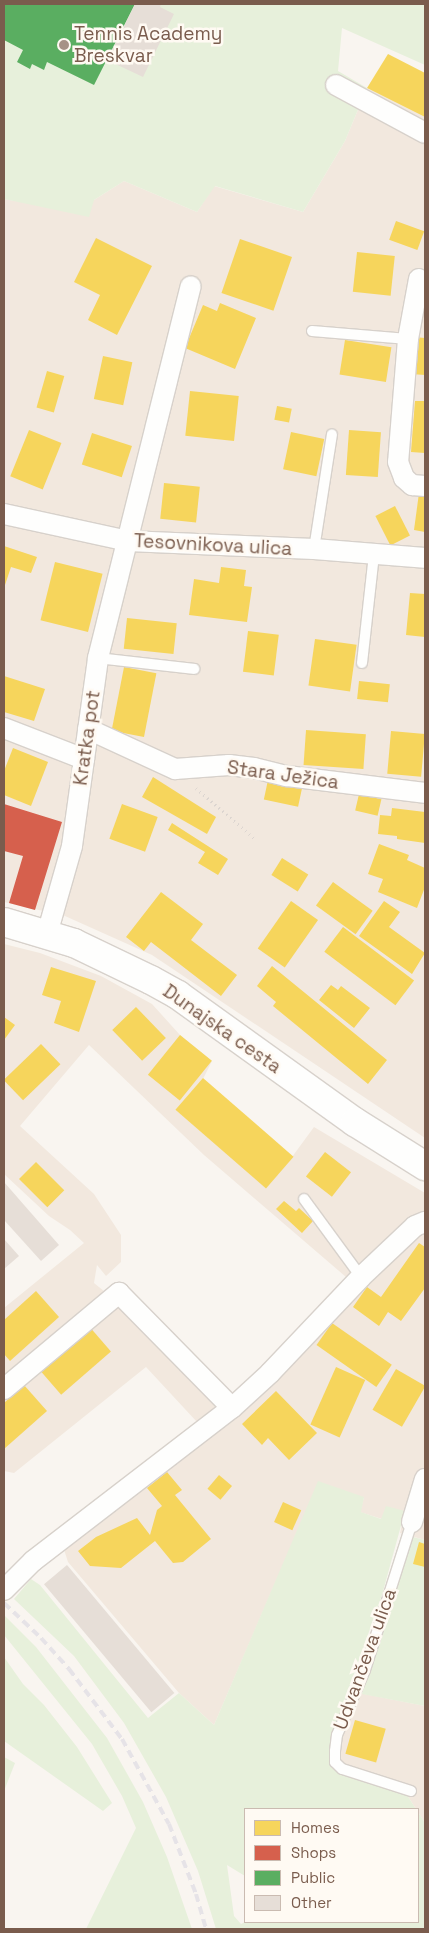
<!DOCTYPE html>
<meta charset="utf-8">
<style>
body{margin:0}
#map{position:relative;width:429px;height:1933px;overflow:hidden;background:#f9f5f0;font-family:"Space Grotesk",sans-serif}
div>[style]{position:absolute}
[style*='--x']{left:calc(var(--x)*1px);top:calc(var(--y)*1px);width:calc(var(--w)*1px);rotate:calc(var(--a)*1deg)}
.residential>*{inset:0;background:#f2e8de}
.green>*{inset:0;background:#e7f0db}
.homes>*{inset:0;background:#f6d55c;transform-origin:0 0}
.shops>*{inset:0;background:#d6604d}
.public>*{inset:0;background:#5aae61}
.building>*{inset:0;background:#e6ded7;transform-origin:0 0}
.path>*{height:3px;margin-top:-1.5px;transform-origin:0;background:repeating-linear-gradient(90deg,#dcd5d0 0 1px,transparent 0 5px)}
.roads{filter:drop-shadow(1px 0 #d7d1cb) drop-shadow(-1px 0 #d7d1cb) drop-shadow(0 1px #d7d1cb) drop-shadow(0 -1px #d7d1cb)}
.lane>*{height:10px;margin:-5px;padding:0 5px;transform-origin:5px;border-radius:5px;background:#fefefd}
.street>*{height:20px;margin:-10px;padding:0 10px;transform-origin:10px;border-radius:10px;background:#fefefd}
.secondary>*{height:28px;margin:-14px;padding:0 14px;transform-origin:14px;border-radius:14px;background:#fefefd}
.rail>*{height:4px;margin-top:-2px;transform-origin:0;background:repeating-linear-gradient(90deg,#e6e3e7 0 8px,transparent 0 13px)}
.dots>*{width:14px;height:14px;translate:-50% -50%;box-sizing:border-box;border:2px solid #fffaf3;border-radius:50%}
span{translate:-50% -50%;white-space:nowrap;text-align:center;line-height:1.15;-webkit-text-stroke:5px #fffaf3;paint-order:stroke}
.poi-label{font-size:19px;color:#7a5c4d}
.left{translate:0 -50%;text-align:left}
.street-label{font-size:19px;color:#7a5c4d}
.frame{position:absolute;inset:0;border:5px solid #7a5c4d;pointer-events:none}
.legend{position:absolute;left:244px;top:1808px;width:175px;height:115px;box-sizing:border-box;background:#fffaf3;border:1px solid #cabbb1;margin:0;padding:6px 9px;list-style:none;font-size:15px;color:#7a5c4d}
.legend li{display:flex;align-items:center;gap:10px;height:25px}
.legend b{width:25px;border:1px solid #cabbb1}
</style>
<div id="map">
<div class="residential">
<i style="clip-path:polygon(367px 88px,425px 117px,425px 1138px,152px 955px,65px 916px,4px 902px,4px 199px,15px 201px,94px 200px,124px 181px,197px 212px,214px 186px,303px 212px,345px 141px)"></i>
<i style="clip-path:polygon(evenodd,4px 944px,40px 953px,101px 976px,152px 1004px,180px 1035px,212px 1061px,203px 1079px,292px 1157px,314px 1127px,425px 1193px,425px 1540px,400px 1533px,405px 1512px,382px 1519px,360px 1512px,364px 1497px,273px 1588px,214px 1725px,179px 1693px,68px 1562px,58px 1531px,197px 1422px,146px 1367px,14px 1473px,4px 1471px,4px 1308px,84px 1243px,70px 1230px,49px 1216px,4px 1174px,4px 944px,89px 1045px,204px 1155px,346px 1277px,270px 1358px,219px 1406px,131px 1313px,94px 1283px,97px 1265px,106px 1276px,121px 1262px,121px 1235px,94px 1194px,20px 1126px,89px 1045px)"></i>
<i style="clip-path:polygon(349px 1691px,425px 1706px,425px 1823px,407px 1795px,337px 1773px,329px 1763px,328px 1752px,333px 1733px)"></i>
</div>
<div class="green">
<i style="clip-path:polygon(4px 4px,425px 4px,425px 65px,342px 28px,338px 71px,367px 88px,345px 141px,303px 212px,215px 186px,197px 212px,124px 181px,94px 200px,89px 217px,4px 199px)"></i>
<i style="clip-path:polygon(318px 1481px,364px 1497px,361px 1512px,381px 1519px,386px 1506px,405px 1511px,382px 1595px,333px 1733px,329px 1752px,329px 1763px,338px 1773px,407px 1795px,416px 1809px,245px 1809px,245px 1876px,227px 1865px,234px 1916px,241px 1924px,245px 1922px,418px 1922px,418px 1812px,425px 1823px,425px 1929px,216px 1929px,198px 1871px,166px 1797px,124px 1723px,74px 1656px,14px 1599px,31px 1579px,40px 1585px,148px 1718px,179px 1693px,214px 1725px)"></i>
<i style="clip-path:polygon(413px 1537px,425px 1540px,425px 1706px,362px 1694px)"></i>
<i style="clip-path:polygon(4px 1615px,36px 1647px,107px 1738px,143px 1802px,167px 1857px,192px 1929px,86px 1929px,136px 1828px,122px 1796px,92px 1744px,4px 1635px)"></i>
<i style="clip-path:polygon(4px 1657px,23px 1684px,44px 1705px,77px 1747px,112px 1803px,103px 1811px,4px 1741px)"></i>
<i style="clip-path:polygon(4px 1757px,15px 1763px,4px 1791px)"></i>
</div>
<div class="homes">
<i style="clip-path:polygon(388px 54px,425px 73px,425px 117px,367px 88px)"></i>
<i style="left:396px;top:221px;width:30px;height:20px;rotate:20deg"></i>
<i style="clip-path:polygon(96px 238px,152px 266px,117px 335px,88px 320px,100px 295px,74px 282px)"></i>
<i style="left:240px;top:239px;width:55px;height:57px;rotate:19deg"></i>
<i style="left:357px;top:252px;width:38px;height:40px;rotate:6deg"></i>
<i style="clip-path:polygon(220px 303px,256px 318px,235px 369px,185px 348px,203px 305px,217px 311px)"></i>
<i style="clip-path:polygon(414px 337px,425px 338px,425px 375px,411px 374px)"></i>
<i style="left:345px;top:340px;width:47px;height:35px;rotate:9deg"></i>
<i style="left:103px;top:356px;width:30px;height:44px;rotate:12deg"></i>
<i style="left:47px;top:371px;width:18px;height:38px;rotate:16deg"></i>
<i style="left:190px;top:391px;width:49px;height:45px;rotate:6deg"></i>
<i style="clip-path:polygon(415px 401px,425px 401px,425px 453px,411px 452px)"></i>
<i style="left:277px;top:406px;width:15px;height:14px;rotate:11deg"></i>
<i style="left:29px;top:430px;width:35px;height:50px;rotate:22deg"></i>
<i style="left:349px;top:430px;width:32px;height:45px;rotate:4deg"></i>
<i style="left:291px;top:432px;width:34px;height:38px;rotate:12deg"></i>
<i style="left:92px;top:433px;width:42px;height:33px;rotate:18deg"></i>
<i style="left:164px;top:483px;width:36px;height:36px;rotate:6deg"></i>
<i style="clip-path:polygon(419px 493px,425px 494px,425px 532px,414px 530px)"></i>
<i style="left:395px;top:506px;width:33px;height:22px;rotate:63deg"></i>
<i style="clip-path:polygon(4px 546px,37px 557px,31px 573px,11px 567px,4px 588px)"></i>
<i style="left:55px;top:562px;width:49px;height:60px;rotate:14deg"></i>
<i style="clip-path:polygon(221px 567px,246px 570px,244px 586px,252px 587px,247px 622px,189px 615px,194px 579px,219px 583px)"></i>
<i style="clip-path:polygon(410px 593px,425px 594px,425px 637px,406px 635px)"></i>
<i style="left:127px;top:618px;width:50px;height:31px;rotate:6deg"></i>
<i style="left:248px;top:631px;width:31px;height:41px;rotate:7deg"></i>
<i style="left:315px;top:639px;width:42px;height:47px;rotate:8deg"></i>
<i style="left:124px;top:667px;width:33px;height:65px;rotate:11deg"></i>
<i style="clip-path:polygon(4px 676px,45px 689px,34px 721px,4px 712px)"></i>
<i style="left:359px;top:681px;width:31px;height:18px;rotate:6deg"></i>
<i style="left:306px;top:730px;width:60px;height:35px;rotate:4deg"></i>
<i style="left:391px;top:731px;width:34px;height:43px;rotate:5deg"></i>
<i style="clip-path:polygon(13px 748px,48px 762px,31px 806px,4px 795px,4px 771px)"></i>
<i style="clip-path:polygon(153px 777px,216px 817px,207px 834px,142px 797px)"></i>
<i style="left:268px;top:780px;width:35px;height:20px;rotate:12deg"></i>
<i style="left:359px;top:794px;width:23px;height:17px;rotate:13deg"></i>
<i style="left:122px;top:804px;width:38px;height:37px;rotate:20deg"></i>
<i style="clip-path:polygon(392px 808px,425px 812px,425px 843px,397px 839px,397px 836px,378px 834px,380px 815px,391px 816px)"></i>
<i style="clip-path:polygon(172px 823px,228px 859px,218px 875px,198px 863px,205px 852px,168px 830px)"></i>
<i style="clip-path:polygon(379px 844px,409px 855px,407px 860px,425px 868px,425px 887px,417px 908px,378px 892px,383px 879px,368px 874px)"></i>
<i style="left:282px;top:858px;width:31px;height:20px;rotate:32deg"></i>
<i style="left:333px;top:882px;width:49px;height:29px;rotate:36deg"></i>
<i style="clip-path:polygon(161px 892px,203px 924px,191px 940px,237px 975px,221px 996px,151px 942px,144px 951px,126px 937px)"></i>
<i style="left:291px;top:901px;width:33px;height:58px;rotate:35deg"></i>
<i style="clip-path:polygon(384px 901px,400px 912px,389px 927px,425px 953px,412px 974px,359px 936px)"></i>
<i style="left:343px;top:927px;width:89px;height:31px;rotate:37deg"></i>
<i style="clip-path:polygon(272px 966px,387px 1060px,368px 1084px,273px 1006px,276px 1002px,257px 986px)"></i>
<i style="clip-path:polygon(51px 967px,96px 981px,79px 1032px,54px 1023px,61px 1001px,42px 995px)"></i>
<i style="clip-path:polygon(331px 985px,338px 990px,341px 986px,370px 1008px,354px 1028px,319px 1000px)"></i>
<i style="left:136px;top:1007px;width:43px;height:33px;rotate:46deg"></i>
<i style="clip-path:polygon(4px 1017px,15px 1025px,4px 1040px)"></i>
<i style="left:180px;top:1035px;width:41px;height:51px;rotate:39deg"></i>
<i style="left:41px;top:1044px;width:28px;height:52px;rotate:46deg"></i>
<i style="left:203px;top:1078px;width:120px;height:42px;rotate:41deg"></i>
<i style="left:325px;top:1152px;width:33px;height:31px;rotate:38deg"></i>
<i style="left:36px;top:1162px;width:40px;height:24px;rotate:45deg"></i>
<i style="clip-path:polygon(284px 1201px,296px 1211px,299px 1208px,313px 1221px,302px 1233px,276px 1209px)"></i>
<i style="clip-path:polygon(419px 1243px,425px 1247px,425px 1288px,401px 1321px,388px 1312px,379px 1326px,353px 1307px,367px 1287px,381px 1297px)"></i>
<i style="clip-path:polygon(36px 1291px,59px 1317px,10px 1361px,4px 1354px,4px 1320px)"></i>
<i style="left:332px;top:1323px;width:73px;height:27px;rotate:35deg"></i>
<i style="left:88px;top:1325px;width:35px;height:66px;rotate:49deg"></i>
<i style="left:336px;top:1367px;width:32px;height:63px;rotate:24deg"></i>
<i style="left:396px;top:1369px;width:34px;height:47px;rotate:30deg"></i>
<i style="clip-path:polygon(24px 1385px,47px 1411px,4px 1449px,4px 1403px)"></i>
<i style="clip-path:polygon(276px 1391px,317px 1433px,289px 1460px,268px 1438px,262px 1445px,242px 1424px)"></i>
<i style="clip-path:polygon(167px 1472px,182px 1490px,175px 1495px,211px 1539px,183px 1562px,173px 1563px,155px 1541px,121px 1568px,90px 1566px,78px 1551px,96px 1537px,137px 1518px,150px 1535px,157px 1510px,162px 1506px,147px 1488px)"></i>
<i style="left:219px;top:1475px;width:17px;height:18px;rotate:40deg"></i>
<i style="left:283px;top:1502px;width:20px;height:22px;rotate:24deg"></i>
<i style="clip-path:polygon(419px 1542px,425px 1544px,425px 1567px,413px 1564px)"></i>
<i style="left:355px;top:1720px;width:32px;height:35px;rotate:16deg"></i>
</div>
<div class="shops">
<i style="clip-path:polygon(4px 804px,62px 822px,35px 910px,9px 903px,23px 856px,4px 851px)"></i>
</div>
<div class="public">
<i style="clip-path:polygon(4px 4px,135px 4px,94px 85px,47px 62px,44px 70px,32px 64px,30px 69px,17px 62px,23px 50px,4px 40px)"></i>
</div>
<div class="building">
<i style="clip-path:polygon(135px 4px,161px 4px,160px 7px,174px 14px,143px 77px,107px 60px)"></i>
<i style="clip-path:polygon(4px 1182px,59px 1245px,41px 1261px,4px 1220px)"></i>
<i style="clip-path:polygon(4px 1239px,19px 1256px,4px 1269px)"></i>
<i style="left:67px;top:1565px;width:167px;height:30px;rotate:50deg"></i>
</div>
<div class="path">
<i style="--x:196;--y:788;--w:78;--a:40.8"></i>
</div>
<div class="roads">
<div class="lane">
<i style="--x:312;--y:331;--w:96;--a:4.8"></i>
<i style="--x:314;--y:549;--w:116;--a:-81.1"></i>
<i style="--x:98;--y:658;--w:97;--a:6.5"></i>
<i style="--x:362;--y:663;--w:110;--a:-83.7"></i>
<i style="--x:304;--y:1199;--w:97;--a:53.8"></i>
<i style="--x:411;--y:1791;--w:72;--a:-162.3"></i>
<i style="--x:342;--y:1769;--w:10;--a:-135"></i>
<i style="--x:335;--y:1762;--w:11;--a:-90"></i>
<i style="--x:335;--y:1751;--w:16;--a:-83"></i>
<i style="--x:337;--y:1735;--w:71;--a:-66.7"></i>
<i style="--x:365;--y:1670;--w:155;--a:-72.4"></i>
</div>
<div class="street">
<i style="--x:336;--y:85;--w:101;--a:28.3"></i>
<i style="--x:419;--y:279;--w:61;--a:100.4"></i>
<i style="--x:408;--y:339;--w:123;--a:94.6"></i>
<i style="--x:398;--y:462;--w:17;--a:69"></i>
<i style="--x:404;--y:478;--w:11;--a:41"></i>
<i style="--x:412;--y:485;--w:13;--a:4"></i>
<i style="--x:4;--y:514;--w:127;--a:12.3"></i>
<i style="--x:128;--y:541;--w:186;--a:2.5"></i>
<i style="--x:314;--y:549;--w:111;--a:4.6"></i>
<i style="--x:4;--y:728;--w:86;--a:21.2"></i>
<i style="--x:88;--y:729;--w:96;--a:24.7"></i>
<i style="--x:175;--y:769;--w:54;--a:-4.2"></i>
<i style="--x:229;--y:765;--w:25;--a:7"></i>
<i style="--x:254;--y:768;--w:34;--a:14"></i>
<i style="--x:287;--y:776;--w:139;--a:7"></i>
<i style="--x:47;--y:934;--w:91;--a:-74.1"></i>
<i style="--x:72;--y:846;--w:190;--a:-82.1"></i>
<i style="--x:98;--y:658;--w:383;--a:-76"></i>
<i style="--x:4;--y:1389;--w:150;--a:-39.9"></i>
<i style="--x:119;--y:1293;--w:161;--a:45.5"></i>
<i style="--x:412;--y:1522;--w:45;--a:-73.2"></i>
<i style="--x:4;--y:1590;--w:41;--a:-45"></i>
<i style="--x:33;--y:1561;--w:251;--a:-37.6"></i>
<i style="--x:232;--y:1408;--w:52;--a:-42.6"></i>
<i style="--x:270;--y:1373;--w:132;--a:-46.5"></i>
<i style="--x:361;--y:1277;--w:74;--a:-43.4"></i>
<i style="--x:415;--y:1226;--w:11;--a:-22"></i>
</div>
<div class="secondary">
<i style="--x:4;--y:922;--w:73;--a:16.7"></i>
<i style="--x:74;--y:943;--w:85;--a:25.7"></i>
<i style="--x:151;--y:980;--w:31;--a:29"></i>
<i style="--x:178;--y:995;--w:218;--a:35.7"></i>
<i style="--x:355;--y:1122;--w:83;--a:32.2"></i>
</div>
</div>
<div class="rail">
<i style="--x:4;--y:1603;--w:51;--a:43.4"></i>
<i style="--x:41;--y:1638;--w:42;--a:47.9"></i>
<i style="--x:69;--y:1669;--w:88;--a:52.9"></i>
<i style="--x:122;--y:1739;--w:97;--a:61.1"></i>
<i style="--x:169;--y:1824;--w:75;--a:68.9"></i>
<i style="--x:196;--y:1894;--w:36;--a:74"></i>
</div>
<div class="dots">
<i style="left:64px;top:45px;background:#a69286"></i>
</div>
<div class="poi-label">
<span class="left" style="left:74px;top:45px">Tennis Academy<br>Breskvar</span>
</div>
<div class="street-label">
<span style="left:213px;top:545px;rotate:3deg">Tesovnikova ulica</span>
<span style="left:87px;top:738px;rotate:-82deg">Kratka pot</span>
<span style="left:283px;top:775px;rotate:8deg">Stara Ježica</span>
<span style="left:222px;top:1029px;rotate:35deg">Dunajska cesta</span>
<span style="left:365px;top:1659px;rotate:-70deg">Udvančeva ulica</span>
</div>
<div class="frame"></div>
<ul class="legend">
<li><b style="height:14px;background:#f6d55c"></b>Homes</li>
<li><b style="height:14px;background:#d6604d"></b>Shops</li>
<li><b style="height:14px;background:#5aae61"></b>Public</li>
<li><b style="height:14px;background:#e6ded7"></b>Other</li>
</ul>
</div>
